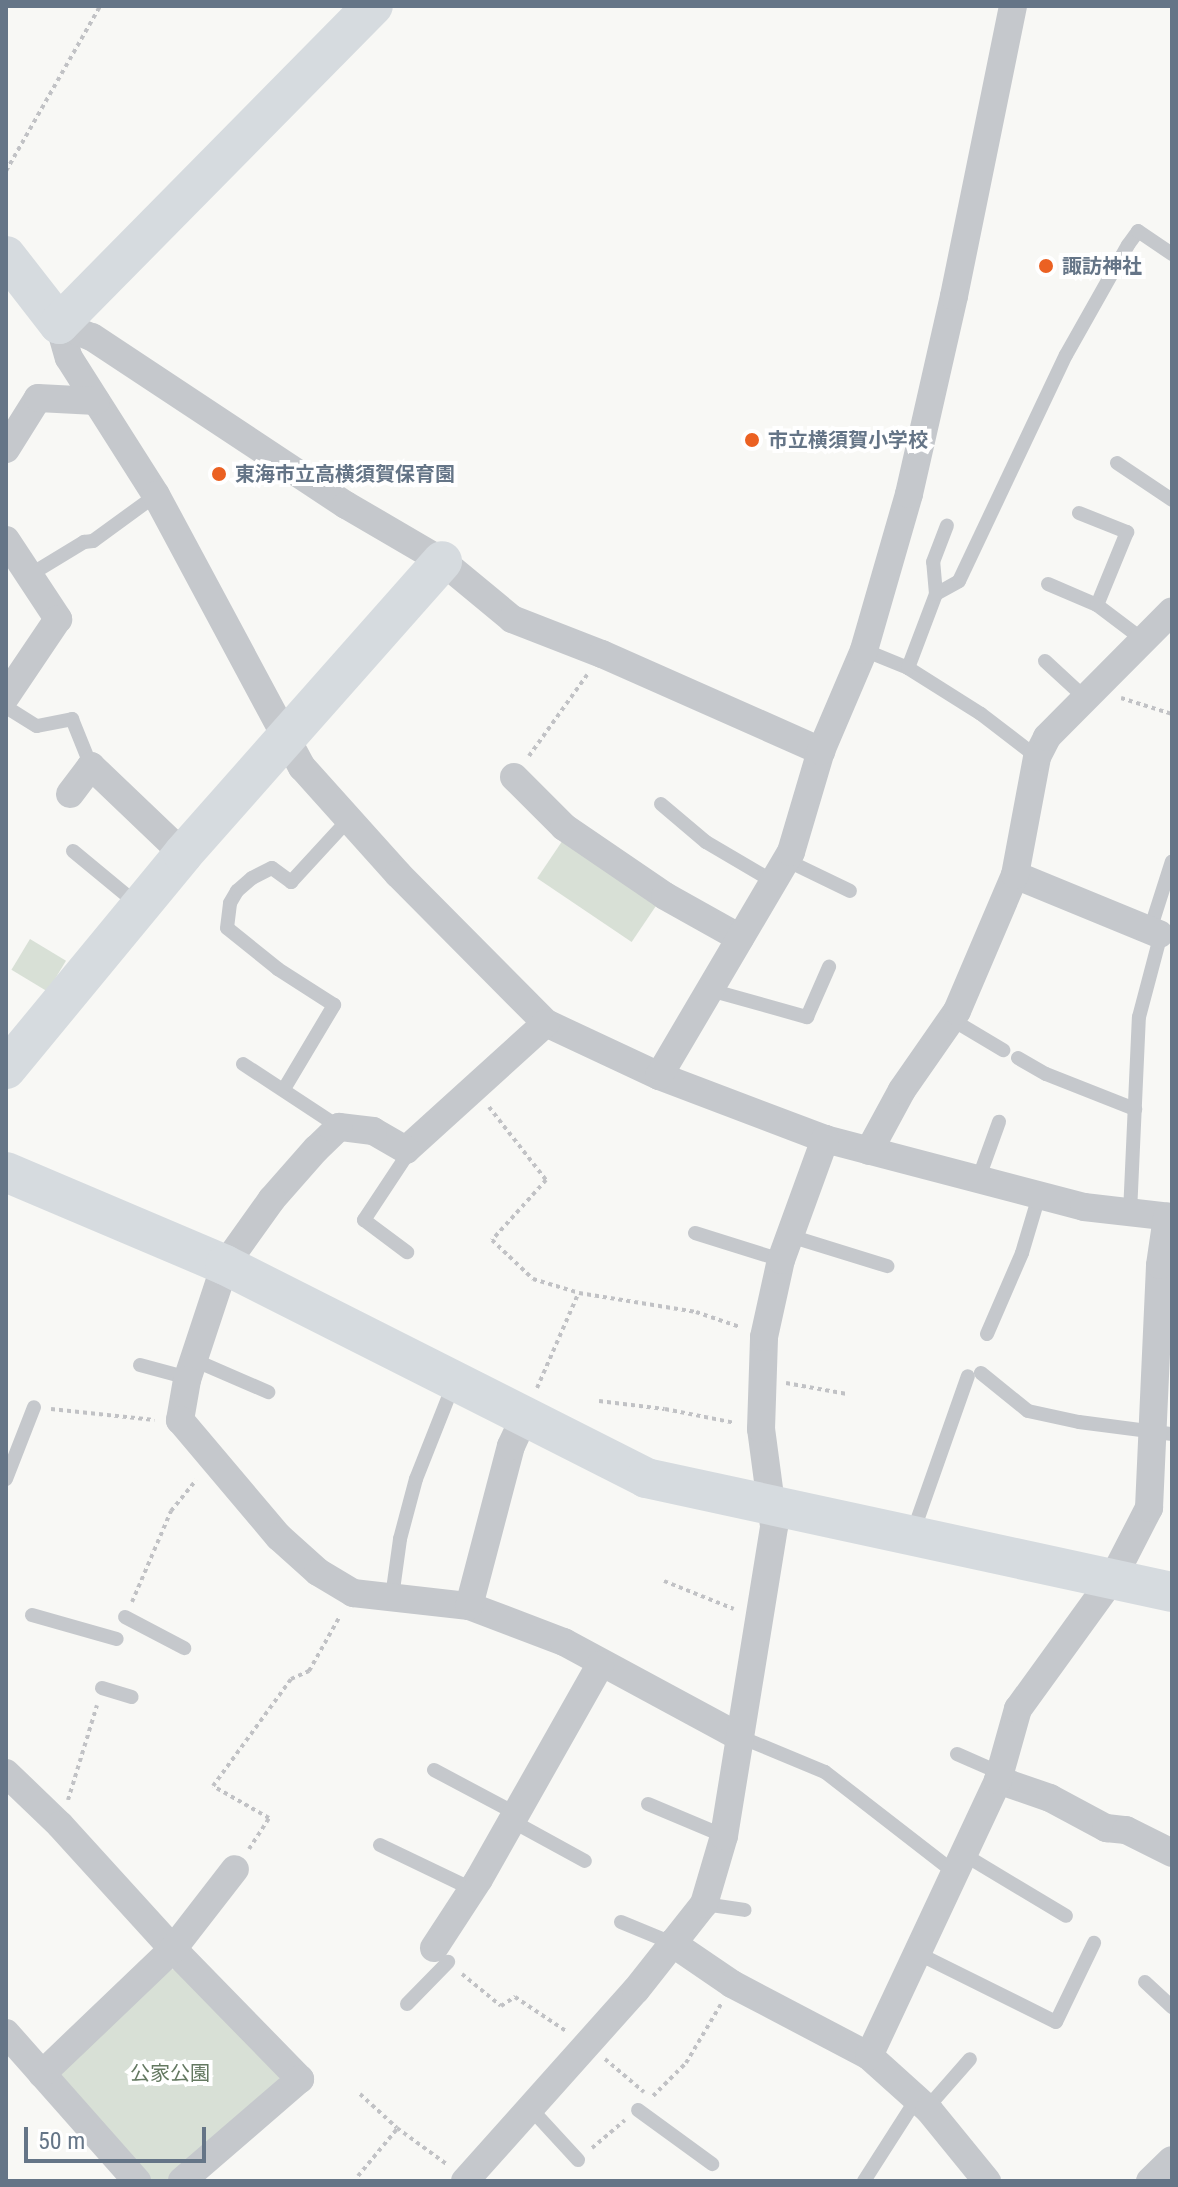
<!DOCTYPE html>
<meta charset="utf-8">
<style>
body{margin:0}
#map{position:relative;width:1178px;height:2187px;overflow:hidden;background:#f8f8f5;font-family:"Roboto Condensed","Noto Sans JP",sans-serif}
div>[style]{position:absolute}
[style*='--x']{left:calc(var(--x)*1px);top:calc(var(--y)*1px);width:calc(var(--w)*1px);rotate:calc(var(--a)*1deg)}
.green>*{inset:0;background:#d8e0d6;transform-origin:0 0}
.path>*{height:4px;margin-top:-2px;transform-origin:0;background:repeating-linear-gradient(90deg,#c1c2c5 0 4px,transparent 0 8px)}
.lane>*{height:14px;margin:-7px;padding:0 7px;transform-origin:7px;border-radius:7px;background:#c5c8cc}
.street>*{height:28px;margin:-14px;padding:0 14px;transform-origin:14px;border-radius:14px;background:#c5c8cc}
.secondary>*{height:40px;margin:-20px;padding:0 20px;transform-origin:20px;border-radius:20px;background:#d6dbdf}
.dots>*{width:22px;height:22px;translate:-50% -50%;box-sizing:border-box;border:4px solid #fff;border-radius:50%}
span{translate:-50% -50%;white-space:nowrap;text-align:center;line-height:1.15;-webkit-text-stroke:8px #fff;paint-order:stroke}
.poi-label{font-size:20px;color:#657587;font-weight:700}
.left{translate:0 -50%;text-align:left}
.park-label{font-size:20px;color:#647961}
.frame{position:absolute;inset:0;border:8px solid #657587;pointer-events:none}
.scale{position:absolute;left:24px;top:2127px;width:182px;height:36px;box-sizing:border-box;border:4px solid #657587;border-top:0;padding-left:10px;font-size:24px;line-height:28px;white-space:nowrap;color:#657587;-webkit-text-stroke:6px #fff;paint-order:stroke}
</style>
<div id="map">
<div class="green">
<i style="left:569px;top:831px;width:114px;height:57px;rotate:34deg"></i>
<i style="left:30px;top:939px;width:42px;height:36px;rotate:31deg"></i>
<i style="clip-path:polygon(170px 1969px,182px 1970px,280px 2073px,279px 2084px,167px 2181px,147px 2181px,57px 2077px)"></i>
</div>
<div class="path">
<i style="--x:6;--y:171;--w:190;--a:-60.3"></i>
<i style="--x:1121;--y:698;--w:53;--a:17.4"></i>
<i style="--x:529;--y:756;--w:100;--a:-54.4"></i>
<i style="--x:489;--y:1107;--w:93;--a:52"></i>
<i style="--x:546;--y:1180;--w:81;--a:132"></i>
<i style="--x:492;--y:1240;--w:57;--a:43.6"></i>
<i style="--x:533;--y:1279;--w:48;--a:16.9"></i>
<i style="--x:579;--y:1293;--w:119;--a:9.2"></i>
<i style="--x:696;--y:1312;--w:46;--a:18.8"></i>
<i style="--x:786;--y:1383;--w:62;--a:10.2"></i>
<i style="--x:537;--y:1388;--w:103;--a:-66.4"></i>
<i style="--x:599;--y:1401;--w:66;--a:6.9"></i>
<i style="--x:665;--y:1409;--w:71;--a:11.3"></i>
<i style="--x:51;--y:1409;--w:104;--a:6.1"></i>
<i style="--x:664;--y:1581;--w:75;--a:21.8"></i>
<i style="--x:132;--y:1602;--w:99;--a:-66.8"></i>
<i style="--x:171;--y:1511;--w:40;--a:-51"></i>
<i style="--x:68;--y:1800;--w:99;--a:-73"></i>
<i style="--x:249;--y:1849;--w:37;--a:-57"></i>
<i style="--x:269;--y:1818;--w:64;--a:-150.3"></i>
<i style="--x:213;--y:1786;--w:132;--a:-53.9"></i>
<i style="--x:291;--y:1679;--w:20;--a:-24"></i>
<i style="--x:309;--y:1671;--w:63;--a:-60.6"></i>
<i style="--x:462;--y:1974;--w:50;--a:39.4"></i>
<i style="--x:501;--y:2006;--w:17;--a:-33"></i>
<i style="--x:515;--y:1997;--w:61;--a:33.7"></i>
<i style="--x:605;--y:2059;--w:51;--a:40.2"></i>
<i style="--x:360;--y:2094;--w:50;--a:42.6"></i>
<i style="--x:397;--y:2128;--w:63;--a:36"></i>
<i style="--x:653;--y:2096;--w:47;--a:-45"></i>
<i style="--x:686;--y:2063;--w:69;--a:-59.3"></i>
<i style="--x:592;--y:2148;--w:43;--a:-40.3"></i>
<i style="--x:358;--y:2176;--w:61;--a:-50.3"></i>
</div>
<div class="lane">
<i style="--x:1117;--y:463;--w:66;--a:33.9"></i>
<i style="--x:1079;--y:513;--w:52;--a:21.6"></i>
<i style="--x:1127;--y:532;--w:79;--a:112.3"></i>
<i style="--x:28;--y:576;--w:66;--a:-31.3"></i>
<i style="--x:84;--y:542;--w:9;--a:-6"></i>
<i style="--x:93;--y:541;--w:78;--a:-36.1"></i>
<i style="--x:1048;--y:584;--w:53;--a:23.2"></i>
<i style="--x:1097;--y:605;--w:56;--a:37.1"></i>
<i style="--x:936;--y:594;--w:26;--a:-29"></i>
<i style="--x:959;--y:581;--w:250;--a:-64.7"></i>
<i style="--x:1066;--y:355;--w:126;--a:-60.6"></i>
<i style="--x:1128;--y:245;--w:17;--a:-54"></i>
<i style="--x:1138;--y:231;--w:41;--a:34.1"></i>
<i style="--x:864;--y:650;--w:48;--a:22.2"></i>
<i style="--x:908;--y:668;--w:86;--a:32.2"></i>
<i style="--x:981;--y:714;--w:71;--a:37.5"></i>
<i style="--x:1045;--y:661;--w:53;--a:42.7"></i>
<i style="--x:908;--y:668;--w:79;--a:-69.3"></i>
<i style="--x:936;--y:594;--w:32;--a:-95"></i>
<i style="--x:933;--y:562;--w:39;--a:-69"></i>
<i style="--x:6;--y:707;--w:36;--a:32"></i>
<i style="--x:37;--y:726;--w:36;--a:-11"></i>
<i style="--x:72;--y:719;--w:51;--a:68"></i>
<i style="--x:661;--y:804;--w:59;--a:40.2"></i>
<i style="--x:706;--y:842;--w:79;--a:30.5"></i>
<i style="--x:73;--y:851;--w:83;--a:39.6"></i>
<i style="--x:786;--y:860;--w:71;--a:25.8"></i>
<i style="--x:1150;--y:930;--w:72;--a:-72.3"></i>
<i style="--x:710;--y:990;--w:101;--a:15.6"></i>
<i style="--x:807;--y:1017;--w:55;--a:-66.3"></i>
<i style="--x:951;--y:1019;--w:61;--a:30.8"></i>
<i style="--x:1018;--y:1058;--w:32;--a:30"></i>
<i style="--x:1046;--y:1074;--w:96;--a:21.5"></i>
<i style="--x:243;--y:1064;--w:115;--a:33.3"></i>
<i style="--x:284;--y:1089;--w:98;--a:-59.2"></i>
<i style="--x:334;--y:1005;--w:67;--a:-147.3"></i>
<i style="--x:278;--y:969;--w:65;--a:-141.2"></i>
<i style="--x:227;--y:928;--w:25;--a:-83"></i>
<i style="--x:230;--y:903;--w:14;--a:-60"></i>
<i style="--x:237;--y:891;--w:20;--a:-41"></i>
<i style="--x:252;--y:878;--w:22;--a:-27"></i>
<i style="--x:272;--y:868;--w:24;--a:36"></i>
<i style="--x:291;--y:882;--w:86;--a:-47.4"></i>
<i style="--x:406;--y:1150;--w:5;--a:79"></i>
<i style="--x:407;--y:1155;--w:78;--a:123.5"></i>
<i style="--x:364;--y:1220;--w:54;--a:36.7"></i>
<i style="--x:978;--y:1180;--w:62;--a:-70.1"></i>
<i style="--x:1130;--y:1213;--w:196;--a:-87.4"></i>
<i style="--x:1139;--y:1017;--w:86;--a:-75.2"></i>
<i style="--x:695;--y:1233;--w:90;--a:17.4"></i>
<i style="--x:790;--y:1236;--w:102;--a:17.2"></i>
<i style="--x:987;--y:1334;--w:88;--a:-66.6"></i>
<i style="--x:1022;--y:1253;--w:59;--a:-73.4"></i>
<i style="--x:194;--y:1360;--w:81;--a:23.4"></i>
<i style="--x:140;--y:1365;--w:50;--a:15.2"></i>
<i style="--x:981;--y:1373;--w:60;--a:39"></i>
<i style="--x:1028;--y:1411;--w:52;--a:12.2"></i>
<i style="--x:1079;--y:1422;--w:94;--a:7.4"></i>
<i style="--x:6;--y:1479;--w:77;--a:-68.7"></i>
<i style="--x:913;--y:1532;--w:165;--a:-70.6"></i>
<i style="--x:392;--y:1597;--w:59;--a:-82.1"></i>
<i style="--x:400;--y:1539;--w:62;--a:-75.1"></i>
<i style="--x:416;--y:1479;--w:103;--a:-68.4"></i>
<i style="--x:32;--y:1615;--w:88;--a:15.8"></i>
<i style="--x:125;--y:1617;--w:67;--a:27.7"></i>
<i style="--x:102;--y:1688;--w:31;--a:17"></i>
<i style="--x:738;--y:1736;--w:94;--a:22.5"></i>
<i style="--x:825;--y:1772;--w:165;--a:37.8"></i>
<i style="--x:957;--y:1754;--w:47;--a:23.8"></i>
<i style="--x:434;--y:1770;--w:92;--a:28"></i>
<i style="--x:648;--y:1804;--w:82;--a:22.8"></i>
<i style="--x:512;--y:1821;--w:83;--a:28.7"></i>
<i style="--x:380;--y:1845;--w:102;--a:25.6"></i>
<i style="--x:963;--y:1854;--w:120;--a:31"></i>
<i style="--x:704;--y:1904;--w:41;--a:8.3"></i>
<i style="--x:621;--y:1922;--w:55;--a:22.4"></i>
<i style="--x:917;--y:1953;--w:155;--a:26.4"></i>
<i style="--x:1056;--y:2022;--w:88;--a:-64.3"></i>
<i style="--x:1145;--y:1982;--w:37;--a:43"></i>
<i style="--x:407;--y:2004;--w:59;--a:-45.7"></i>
<i style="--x:927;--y:2108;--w:65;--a:-48.7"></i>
<i style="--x:532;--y:2110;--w:68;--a:47.4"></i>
<i style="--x:638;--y:2110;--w:92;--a:36.1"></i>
<i style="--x:864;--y:2181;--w:98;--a:-57.4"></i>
</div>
<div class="street">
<i style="--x:59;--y:324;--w:35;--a:74"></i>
<i style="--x:69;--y:358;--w:162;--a:57.6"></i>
<i style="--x:156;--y:495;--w:309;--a:61.8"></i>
<i style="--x:302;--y:767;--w:144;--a:48.1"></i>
<i style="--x:398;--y:874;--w:210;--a:45.2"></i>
<i style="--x:546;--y:1023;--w:125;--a:25.1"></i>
<i style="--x:659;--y:1076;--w:178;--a:20.8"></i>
<i style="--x:825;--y:1139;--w:268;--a:14.7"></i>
<i style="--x:1084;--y:1207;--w:89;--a:6.5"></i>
<i style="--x:59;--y:324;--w:35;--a:22"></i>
<i style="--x:92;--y:337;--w:305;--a:33.5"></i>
<i style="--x:346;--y:505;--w:111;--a:30.3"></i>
<i style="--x:442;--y:561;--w:91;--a:39.6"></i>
<i style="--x:512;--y:619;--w:97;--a:21.3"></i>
<i style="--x:602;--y:654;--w:240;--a:23.9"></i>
<i style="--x:6;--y:449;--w:60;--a:-57.9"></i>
<i style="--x:38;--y:398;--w:58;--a:3"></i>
<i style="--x:6;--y:540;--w:95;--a:56.6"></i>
<i style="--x:58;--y:619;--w:93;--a:124"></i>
<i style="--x:514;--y:777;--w:71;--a:45"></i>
<i style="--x:564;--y:827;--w:122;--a:34.3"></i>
<i style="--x:665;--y:896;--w:86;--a:29.2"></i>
<i style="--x:70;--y:794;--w:35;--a:-53"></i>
<i style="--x:91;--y:766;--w:127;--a:43.7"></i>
<i style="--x:1015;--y:875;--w:156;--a:22.3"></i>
<i style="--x:546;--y:1023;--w:189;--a:137.8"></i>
<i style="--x:406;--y:1150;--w:38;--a:-150"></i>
<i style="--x:373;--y:1131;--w:34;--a:-173"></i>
<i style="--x:339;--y:1127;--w:32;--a:136"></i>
<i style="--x:316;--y:1149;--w:67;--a:131.3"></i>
<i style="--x:272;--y:1199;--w:81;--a:125.5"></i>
<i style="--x:225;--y:1265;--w:121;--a:108.3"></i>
<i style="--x:187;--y:1380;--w:41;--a:99.9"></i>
<i style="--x:180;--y:1420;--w:153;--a:49.8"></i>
<i style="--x:279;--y:1537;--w:52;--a:41.9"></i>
<i style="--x:318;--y:1572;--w:41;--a:31"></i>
<i style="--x:353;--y:1593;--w:117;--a:6.4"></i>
<i style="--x:469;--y:1606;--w:102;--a:20.8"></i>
<i style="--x:564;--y:1642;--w:198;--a:28.4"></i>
<i style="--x:659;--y:1076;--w:260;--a:-59.5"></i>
<i style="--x:791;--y:852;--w:105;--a:-73.5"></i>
<i style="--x:821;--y:751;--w:110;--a:-66.9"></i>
<i style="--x:864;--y:650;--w:162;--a:-73.9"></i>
<i style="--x:909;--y:494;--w:203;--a:-77.2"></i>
<i style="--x:954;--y:296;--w:296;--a:-78.5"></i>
<i style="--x:869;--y:1151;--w:69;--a:-61.6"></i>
<i style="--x:902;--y:1090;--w:96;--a:-55.2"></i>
<i style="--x:957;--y:1011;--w:148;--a:-66.9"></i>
<i style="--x:1015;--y:875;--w:120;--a:-79.4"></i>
<i style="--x:1037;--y:757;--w:22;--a:-63"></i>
<i style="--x:1047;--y:737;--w:177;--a:-45.2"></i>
<i style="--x:469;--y:1606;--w:165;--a:-75.3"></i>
<i style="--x:511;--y:1446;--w:33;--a:-65"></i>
<i style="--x:6;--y:1773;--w:75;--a:43.9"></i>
<i style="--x:60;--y:1825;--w:168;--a:47.7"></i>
<i style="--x:173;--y:1949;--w:182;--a:45.7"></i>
<i style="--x:300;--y:2079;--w:156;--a:139.2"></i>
<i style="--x:998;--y:1780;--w:55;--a:19.1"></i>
<i style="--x:1050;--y:1798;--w:64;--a:28.2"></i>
<i style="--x:1106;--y:1828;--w:20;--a:6"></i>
<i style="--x:1126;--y:1830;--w:51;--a:26.6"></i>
<i style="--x:672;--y:1943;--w:73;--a:34.3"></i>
<i style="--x:732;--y:1984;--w:155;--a:27.7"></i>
<i style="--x:869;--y:2056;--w:81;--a:42"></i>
<i style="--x:929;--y:2110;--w:92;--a:50.8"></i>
<i style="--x:434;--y:1948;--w:82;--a:-56.9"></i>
<i style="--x:479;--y:1879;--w:246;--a:-60.5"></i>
<i style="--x:6;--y:2033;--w:198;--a:48.5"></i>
<i style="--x:869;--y:2056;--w:305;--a:-64.9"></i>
<i style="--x:998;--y:1780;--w:74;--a:-74.3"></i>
<i style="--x:1018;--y:1709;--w:162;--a:-54.1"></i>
<i style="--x:1113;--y:1578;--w:79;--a:-62.8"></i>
<i style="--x:1149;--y:1508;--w:243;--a:-87.4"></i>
<i style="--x:1160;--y:1265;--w:49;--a:-81.7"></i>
<i style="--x:42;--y:2074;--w:181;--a:-43.7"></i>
<i style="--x:173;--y:1949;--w:101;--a:-52.2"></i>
<i style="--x:465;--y:2181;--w:256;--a:-48.2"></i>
<i style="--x:636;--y:1990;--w:110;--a:-51.7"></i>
<i style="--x:704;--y:1904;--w:71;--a:-73.6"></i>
<i style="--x:724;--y:1836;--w:314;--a:-80.8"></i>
<i style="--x:774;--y:1526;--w:98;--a:-97.6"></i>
<i style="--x:761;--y:1429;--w:92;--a:-88.1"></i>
<i style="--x:764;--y:1337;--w:79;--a:-77.6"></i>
<i style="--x:781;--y:1260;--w:129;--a:-70"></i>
<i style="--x:1150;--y:2181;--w:30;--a:-44"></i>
</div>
<div class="secondary">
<i style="--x:6;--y:256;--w:86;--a:52.1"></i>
<i style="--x:59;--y:324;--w:447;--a:-45.4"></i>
<i style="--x:6;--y:1069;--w:278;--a:-50.5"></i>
<i style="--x:183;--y:854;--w:391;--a:-48.5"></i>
<i style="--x:6;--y:1172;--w:238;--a:23"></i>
<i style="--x:225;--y:1265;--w:472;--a:26.8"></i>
<i style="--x:646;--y:1478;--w:538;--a:12.23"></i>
</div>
<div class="dots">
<i style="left:1046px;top:266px;background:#eb6122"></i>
<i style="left:752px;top:440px;background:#eb6122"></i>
<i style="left:219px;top:474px;background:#eb6122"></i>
</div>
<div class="poi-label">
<span class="left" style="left:1062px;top:266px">諏訪神社</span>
<span class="left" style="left:768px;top:440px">市立横須賀小学校</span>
<span class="left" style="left:235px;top:474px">東海市立高横須賀保育園</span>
</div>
<div class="park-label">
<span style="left:170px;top:2073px">公家公園</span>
</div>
<div class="frame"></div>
<div class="scale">50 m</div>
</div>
